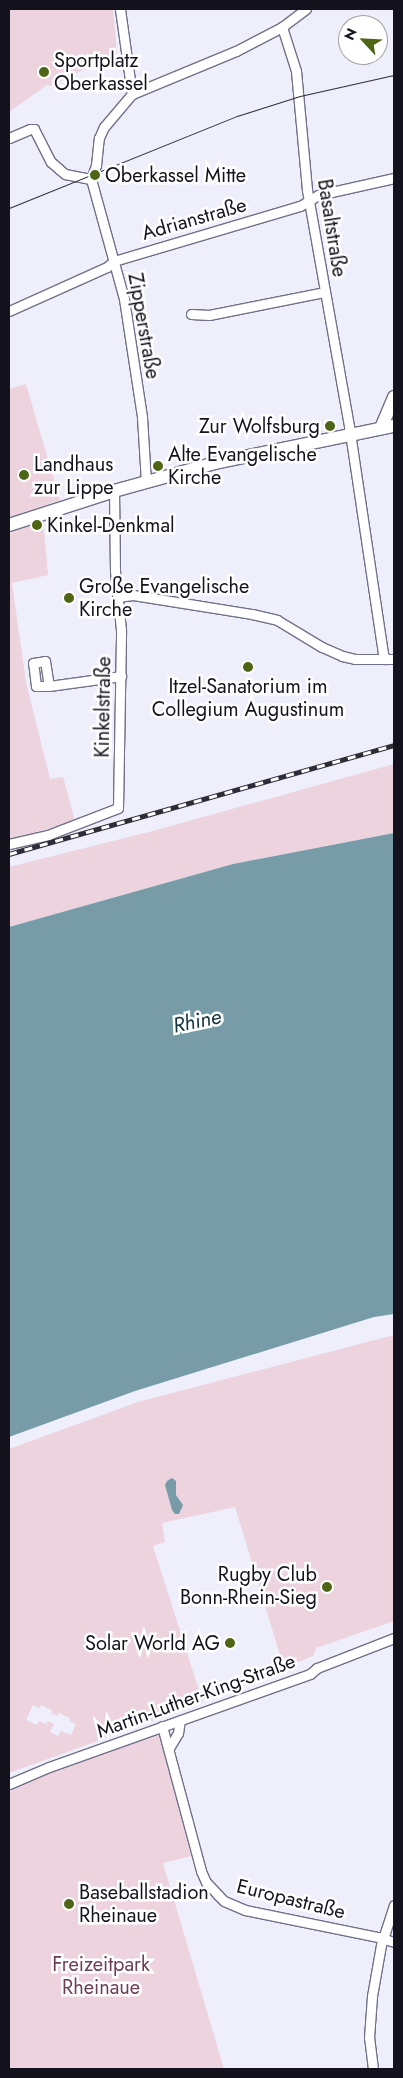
<!DOCTYPE html>
<meta charset="utf-8">
<style>
body{margin:0}
#map{position:relative;width:403px;height:2078px;overflow:hidden;background:#efeffb;font-family:Jost,sans-serif}
div>[style]{position:absolute}
[style*='--x']{left:calc(var(--x)*1px);top:calc(var(--y)*1px);width:calc(var(--w)*1px);rotate:calc(var(--a)*1deg)}
.green>*{inset:0;background:#ecd3de}
.water>*{inset:0;background:#779ca8}
.roads{filter:drop-shadow(1px 0 #707089) drop-shadow(-1px 0 #707089) drop-shadow(0 1px #707089) drop-shadow(0 -1px #707089)}
.minor>*{height:9px;margin:-4.5px;padding:0 4.5px;transform-origin:4.5px;border-radius:4.5px;background:#fff}
.secondary>*{height:12px;margin:-6px;padding:0 6px;transform-origin:6px;border-radius:6px;background:#fff}
.tram>*{height:1px;margin:-0.5px;padding:0 0.5px;transform-origin:0.5px;border-radius:0.5px;background:#2e2d37}
.rail>*{height:4.5px;margin-top:-2.25px;transform-origin:0;background:repeating-linear-gradient(90deg,#fff 0 8px,#2e2d37 0 16px);box-sizing:border-box;border-block:1px solid #2e2d37}
.dots>*{width:14px;height:14px;translate:-50% -50%;box-sizing:border-box;border:2px solid #fff;border-radius:50%}
span{translate:-50% -50%;white-space:nowrap;text-align:center;line-height:1.15;-webkit-text-stroke:5px #fff;paint-order:stroke}
.poi-label{font-size:20px;color:#14131d}
.left{translate:0 -50%;text-align:left}
.right{translate:-100% -50%;text-align:right}
.street-label{font-size:20px;color:#14131d}
.park-label{font-size:20px;color:#6d3d55}
.water-label{font-size:21px;color:#10343f;font-style:italic}
.frame{position:absolute;inset:0;border:10px solid #14131d;pointer-events:none}
.north{position:absolute;left:338px;top:15px;width:50px;height:50px;box-sizing:border-box;background:#fff;border:1px solid #a1a1a5;border-radius:50%;rotate:295deg;font-size:14px;font-weight:700;line-height:20px;text-align:center;color:#14131d}
.north::after{content:'';display:block;margin:auto;width:18px;height:22px;background:#4d6515;clip-path:polygon(50% 0,100% 100%,50% 72%,0 100%)}
</style>
<div id="map">
<div class="green">
<i style="clip-path:polygon(9px 9px,113px 9px,117px 53px,51px 86px,47px 85px,9px 112px)"></i>
<i style="clip-path:polygon(26px 384px,60px 500px,9px 518px,9px 389px)"></i>
<i style="clip-path:polygon(43px 520px,48px 575px,12px 583px,26px 682px,50px 779px,63px 777px,75px 821px,9px 840px,9px 531px)"></i>
<i style="clip-path:polygon(394px 764px,394px 833px,233px 864px,9px 927px,9px 867px,153px 831px)"></i>
<i style="clip-path:polygon(evenodd,394px 1335px,394px 1621px,316px 1648px,313px 1656px,284px 1668px,235px 1507px,162px 1523px,165px 1542px,153px 1546px,203px 1703px,9px 1773px,9px 1449px,138px 1402px,394px 1335px,33px 1705px,40px 1708px,41px 1705px,52px 1710px,51px 1713px,57px 1716px,59px 1713px,70px 1718px,69px 1721px,76px 1724px,71px 1735px,61px 1731px,58px 1736px,50px 1732px,54px 1724px,48px 1721px,46px 1724px,39px 1721px,37px 1725px,26px 1720px,33px 1705px)"></i>
<i style="clip-path:polygon(159px 1732px,191px 1856px,163px 1863px,224px 2069px,9px 2069px,9px 1785px)"></i>
</div>
<div class="water">
<i style="clip-path:polygon(394px 833px,394px 1314px,374px 1317px,135px 1391px,9px 1437px,9px 927px,233px 864px)"></i>
<i style="clip-path:polygon(172px 1478px,176px 1481px,176px 1495px,183px 1505px,179px 1514px,175px 1514px,172px 1510px,165px 1485px,167px 1481px)"></i>
</div>
<div class="roads">
<div class="minor">
<i style="--x:120;--y:9;--w:86;--a:82"></i>
<i style="--x:282;--y:27;--w:46;--a:72.3"></i>
<i style="--x:296;--y:71;--w:120;--a:84.7"></i>
<i style="--x:307;--y:190;--w:240;--a:79.9"></i>
<i style="--x:349;--y:426;--w:231;--a:81.5"></i>
<i style="--x:383;--y:654;--w:6;--a:59"></i>
<i style="--x:9;--y:138;--w:23;--a:-23"></i>
<i style="--x:30;--y:129;--w:4;--a:0"></i>
<i style="--x:34;--y:129;--w:37;--a:63"></i>
<i style="--x:51;--y:162;--w:11;--a:41"></i>
<i style="--x:59;--y:169;--w:8;--a:40"></i>
<i style="--x:65;--y:174;--w:26;--a:11"></i>
<i style="--x:91;--y:179;--w:124;--a:74.6"></i>
<i style="--x:124;--y:299;--w:119;--a:81.3"></i>
<i style="--x:142;--y:417;--w:66;--a:86.5"></i>
<i style="--x:91;--y:179;--w:15;--a:-70"></i>
<i style="--x:96;--y:165;--w:27;--a:-84"></i>
<i style="--x:99;--y:138;--w:12;--a:-66"></i>
<i style="--x:104;--y:127;--w:43;--a:-49.7"></i>
<i style="--x:132;--y:94;--w:113;--a:-22.5"></i>
<i style="--x:236;--y:51;--w:52;--a:-27.6"></i>
<i style="--x:282;--y:27;--w:30;--a:-37"></i>
<i style="--x:9;--y:311;--w:107;--a:-24.2"></i>
<i style="--x:107;--y:267;--w:9;--a:-41"></i>
<i style="--x:114;--y:261;--w:194;--a:-16.5"></i>
<i style="--x:300;--y:206;--w:21;--a:-31"></i>
<i style="--x:318;--y:195;--w:78;--a:-12.6"></i>
<i style="--x:191;--y:314;--w:18;--a:3"></i>
<i style="--x:209;--y:315;--w:117;--a:-11.3"></i>
<i style="--x:117;--y:597;--w:16;--a:-7"></i>
<i style="--x:133;--y:595;--w:121;--a:9.1"></i>
<i style="--x:252;--y:614;--w:26;--a:13"></i>
<i style="--x:277;--y:620;--w:52;--a:31"></i>
<i style="--x:322;--y:647;--w:22;--a:24"></i>
<i style="--x:342;--y:656;--w:13;--a:13"></i>
<i style="--x:355;--y:659;--w:39;--a:0"></i>
<i style="--x:49;--y:686;--w:13;--a:180"></i>
<i style="--x:36;--y:686;--w:23;--a:-97"></i>
<i style="--x:33;--y:663;--w:12;--a:-9"></i>
<i style="--x:45;--y:661;--w:25;--a:81"></i>
<i style="--x:49;--y:686;--w:73;--a:-7.9"></i>
<i style="--x:9;--y:844;--w:40;--a:-13"></i>
<i style="--x:48;--y:835;--w:75;--a:-21.1"></i>
<i style="--x:118;--y:808;--w:178;--a:-89"></i>
<i style="--x:121;--y:630;--w:59;--a:-95.8"></i>
<i style="--x:115;--y:571;--w:80;--a:-90.7"></i>
<i style="--x:162;--y:1726;--w:150;--a:74.9"></i>
<i style="--x:201;--y:1871;--w:12;--a:66"></i>
<i style="--x:206;--y:1882;--w:18;--a:47"></i>
<i style="--x:218;--y:1895;--w:8;--a:45"></i>
<i style="--x:224;--y:1901;--w:23;--a:23"></i>
<i style="--x:245;--y:1910;--w:136;--a:11.5"></i>
<i style="--x:378;--y:1937;--w:17;--a:17"></i>
<i style="--x:169;--y:1748;--w:17;--a:-59"></i>
<i style="--x:178;--y:1733;--w:13;--a:-81"></i>
<i style="--x:9;--y:1784;--w:43;--a:-23"></i>
<i style="--x:49;--y:1767;--w:277;--a:-19.6"></i>
<i style="--x:310;--y:1674;--w:9;--a:-41"></i>
<i style="--x:317;--y:1668;--w:83;--a:-21.3"></i>
<i style="--x:373;--y:2069;--w:31;--a:-97"></i>
<i style="--x:369;--y:2038;--w:42;--a:-85.9"></i>
<i style="--x:372;--y:1996;--w:52;--a:-80"></i>
<i style="--x:381;--y:1945;--w:42;--a:-72"></i>
</div>
<div class="secondary">
<i style="--x:381;--y:428;--w:34;--a:-67"></i>
<i style="--x:9;--y:525;--w:110;--a:-17.9"></i>
<i style="--x:114;--y:491;--w:105;--a:-15.5"></i>
<i style="--x:215;--y:463;--w:183;--a:-11.7"></i>
</div>
</div>
<div class="tram">
<i style="--x:9;--y:208;--w:246;--a:-22"></i>
<i style="--x:237;--y:116;--w:66;--a:-17.6"></i>
<i style="--x:300;--y:96;--w:96;--a:-12.6"></i>
</div>
<div class="rail">
<i style="--x:9;--y:854;--w:400;--a:-15.8"></i>
</div>
<div class="dots">
<i style="left:44px;top:72px;background:#4d6515"></i>
<i style="left:95px;top:175px;background:#4d6515"></i>
<i style="left:330px;top:426px;background:#4d6515"></i>
<i style="left:158px;top:466px;background:#4d6515"></i>
<i style="left:24px;top:475px;background:#4d6515"></i>
<i style="left:37px;top:525px;background:#4d6515"></i>
<i style="left:69px;top:598px;background:#4d6515"></i>
<i style="left:248px;top:667px;background:#4d6515"></i>
<i style="left:327px;top:1587px;background:#4d6515"></i>
<i style="left:230px;top:1643px;background:#4d6515"></i>
<i style="left:69px;top:1904px;background:#4d6515"></i>
</div>
<div class="poi-label">
<span class="left" style="left:54px;top:72px">Sportplatz<br>Oberkassel</span>
<span class="left" style="left:105px;top:175px">Oberkassel Mitte</span>
<span class="right" style="left:320px;top:426px">Zur Wolfsburg</span>
<span class="left" style="left:168px;top:466px">Alte Evangelische<br>Kirche</span>
<span class="left" style="left:34px;top:476px">Landhaus<br>zur Lippe</span>
<span class="left" style="left:47px;top:525px">Kinkel-Denkmal</span>
<span class="left" style="left:79px;top:598px">Große Evangelische<br>Kirche</span>
<span style="left:248px;top:698px">Itzel-Sanatorium im<br>Collegium Augustinum</span>
<span class="right" style="left:317px;top:1586px">Rugby Club<br>Bonn-Rhein-Sieg</span>
<span class="right" style="left:220px;top:1643px">Solar World AG</span>
<span class="left" style="left:79px;top:1904px">Baseballstadion<br>Rheinaue</span>
</div>
<div class="street-label">
<span style="left:194px;top:219px;rotate:-16deg">Adrianstraße</span>
<span style="left:332px;top:228px;rotate:81deg">Basaltstraße</span>
<span style="left:144px;top:326px;rotate:80deg">Zipperstraße</span>
<span style="left:103px;top:707px;rotate:-89deg">Kinkelstraße</span>
<span style="left:196px;top:1696px;rotate:-20deg">Martin-Luther-King-Straße</span>
<span style="left:291px;top:1899px;rotate:14deg">Europastraße</span>
</div>
<div class="park-label">
<span style="left:101px;top:1976px">Freizeitpark<br>Rheinaue</span>
</div>
<div class="water-label">
<span style="left:197px;top:1021px;rotate:-12deg">Rhine</span>
</div>
<div class="frame"></div>
<div class="north">N</div>
</div>
